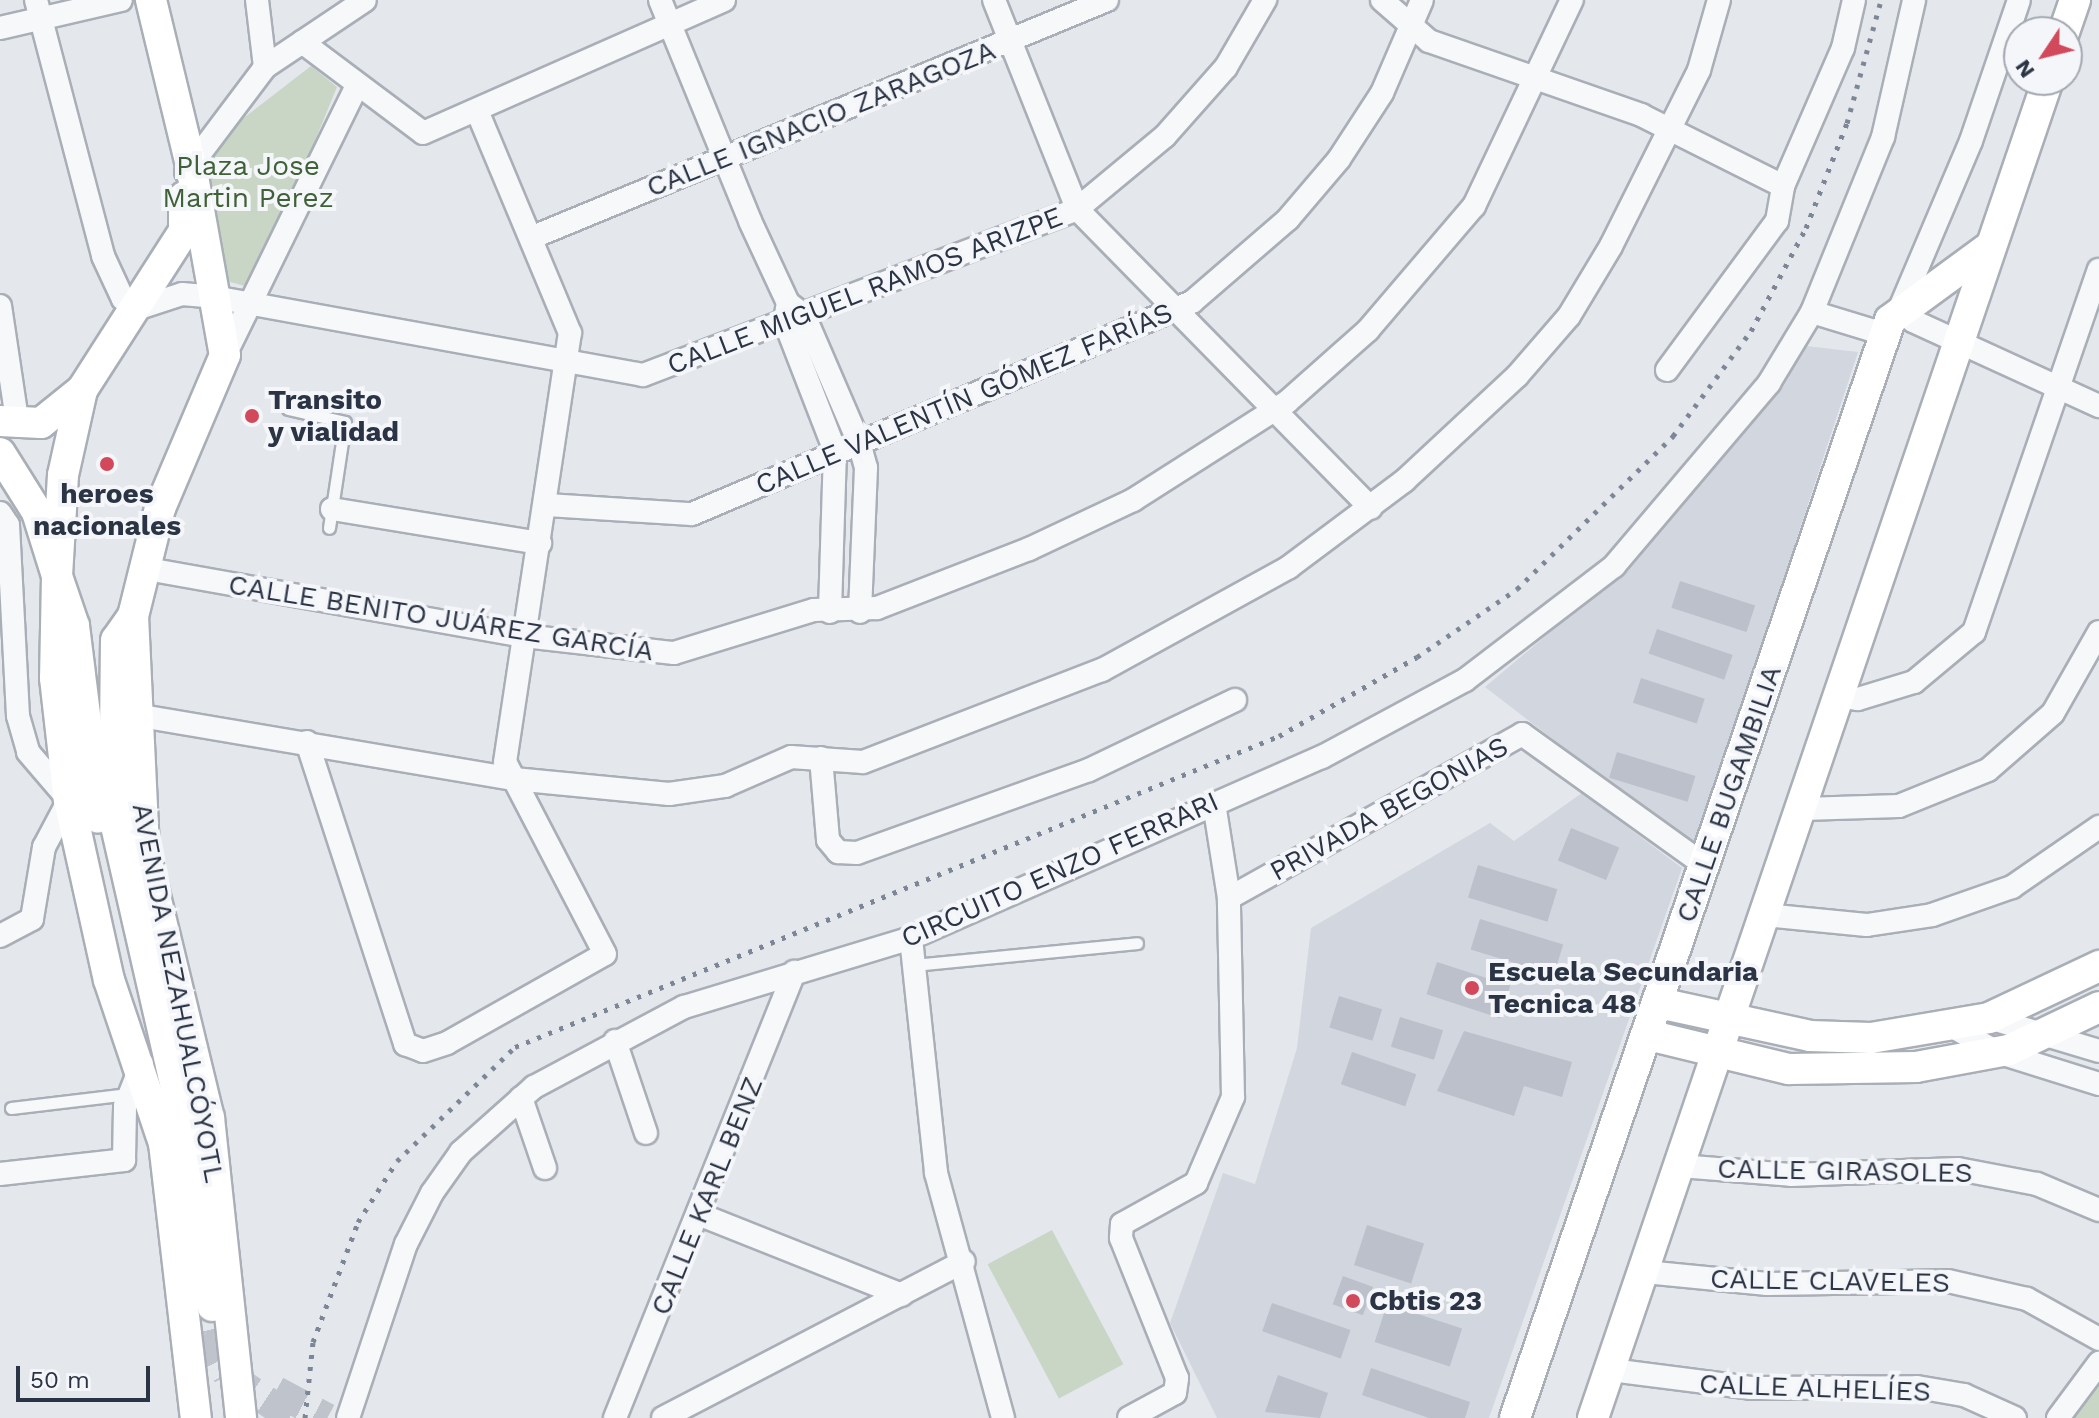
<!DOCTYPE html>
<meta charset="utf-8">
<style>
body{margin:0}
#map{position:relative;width:2099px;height:1418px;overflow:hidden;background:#e4e7ec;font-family:"Work Sans",sans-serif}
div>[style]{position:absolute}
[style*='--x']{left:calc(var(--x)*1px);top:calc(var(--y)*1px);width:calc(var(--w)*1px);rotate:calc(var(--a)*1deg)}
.built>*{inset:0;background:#d2d6de}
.green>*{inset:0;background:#c9d6c5;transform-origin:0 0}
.building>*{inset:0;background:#bbc0ca;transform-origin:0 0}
.secondary-tunnel>*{height:30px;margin-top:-15px;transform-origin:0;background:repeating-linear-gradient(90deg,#bfc3cb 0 30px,transparent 0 45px)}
.roads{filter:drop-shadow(2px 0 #a9aeb7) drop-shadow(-2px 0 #a9aeb7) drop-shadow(0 2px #a9aeb7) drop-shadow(0 -2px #a9aeb7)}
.lane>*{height:11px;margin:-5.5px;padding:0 5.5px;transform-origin:5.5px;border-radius:5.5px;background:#f7f8fa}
.street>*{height:22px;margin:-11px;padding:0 11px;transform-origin:11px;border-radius:11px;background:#f7f8fa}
.secondary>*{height:30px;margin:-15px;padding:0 15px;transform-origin:15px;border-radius:15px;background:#fff}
.rail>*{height:5px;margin-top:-2.5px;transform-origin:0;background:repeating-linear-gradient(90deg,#7d8696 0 4px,transparent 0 12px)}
.dots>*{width:22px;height:22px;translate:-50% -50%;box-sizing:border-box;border:4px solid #f4f6f9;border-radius:50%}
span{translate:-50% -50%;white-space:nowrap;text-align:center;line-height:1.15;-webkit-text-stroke:8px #f4f6f9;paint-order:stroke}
.street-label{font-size:28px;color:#2b3445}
.park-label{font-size:28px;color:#3f6138}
.poi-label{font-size:28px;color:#2b3445;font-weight:700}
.left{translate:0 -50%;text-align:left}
.north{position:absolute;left:2003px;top:16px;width:80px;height:80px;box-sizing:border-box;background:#f4f6f9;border:2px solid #a4a8b1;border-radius:50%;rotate:235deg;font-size:22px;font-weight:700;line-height:32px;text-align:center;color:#2b3445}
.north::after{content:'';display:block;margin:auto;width:28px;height:36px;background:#d1495b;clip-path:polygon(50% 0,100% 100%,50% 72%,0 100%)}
.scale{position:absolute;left:16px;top:1366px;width:134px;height:36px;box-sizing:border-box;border:4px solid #2b3445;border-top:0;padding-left:10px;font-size:24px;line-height:28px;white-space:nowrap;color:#2b3445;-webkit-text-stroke:6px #f4f6f9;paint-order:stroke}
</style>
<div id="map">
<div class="built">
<i style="clip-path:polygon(1806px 346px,1858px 352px,1695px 848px,1485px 687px,1637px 559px)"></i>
<i style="clip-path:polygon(1582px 793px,1682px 868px,1489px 1418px,1217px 1418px,1170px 1323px,1223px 1173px,1255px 1184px,1297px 1048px,1311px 928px,1490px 823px,1514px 841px)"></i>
</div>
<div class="green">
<i style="clip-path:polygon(311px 66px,337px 87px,264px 265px,254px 266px,245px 286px,223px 280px,199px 171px,241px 120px)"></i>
<i style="left:1052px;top:1230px;width:152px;height:73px;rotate:62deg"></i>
<i style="clip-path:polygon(2099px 1384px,2099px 1418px,2073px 1418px)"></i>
</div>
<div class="building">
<i style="left:1680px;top:581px;width:79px;height:28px;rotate:18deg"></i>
<i style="left:1657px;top:629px;width:80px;height:26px;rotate:19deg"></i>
<i style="left:1641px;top:678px;width:67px;height:26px;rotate:18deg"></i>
<i style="left:1617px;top:752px;width:82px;height:27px;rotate:17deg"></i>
<i style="left:1571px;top:828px;width:52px;height:35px;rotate:22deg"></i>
<i style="left:1478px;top:865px;width:83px;height:34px;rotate:17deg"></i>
<i style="left:1480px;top:919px;width:87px;height:32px;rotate:17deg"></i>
<i style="left:1437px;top:962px;width:77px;height:34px;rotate:18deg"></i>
<i style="left:1339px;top:996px;width:45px;height:33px;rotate:17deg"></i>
<i style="left:1400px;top:1017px;width:45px;height:31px;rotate:17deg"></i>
<i style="clip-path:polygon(1464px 1031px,1572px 1062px,1562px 1097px,1524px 1086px,1514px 1116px,1437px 1091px)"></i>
<i style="left:1352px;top:1052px;width:68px;height:34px;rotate:19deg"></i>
<i style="left:1367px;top:1225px;width:60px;height:42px;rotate:18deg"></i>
<i style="left:1343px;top:1276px;width:32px;height:30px;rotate:20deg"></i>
<i style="left:1272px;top:1303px;width:83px;height:30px;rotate:19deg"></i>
<i style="left:1387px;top:1304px;width:79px;height:40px;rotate:18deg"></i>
<i style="clip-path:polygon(1371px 1368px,1470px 1402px,1465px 1418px,1429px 1418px,1362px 1395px)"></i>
<i style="clip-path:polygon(1278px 1375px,1328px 1393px,1320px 1418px,1265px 1412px)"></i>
</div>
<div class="secondary-tunnel">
<i style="--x:195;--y:1287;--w:48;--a:78"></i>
<i style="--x:205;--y:1334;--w:47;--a:60.7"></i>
<i style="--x:228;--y:1375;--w:77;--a:33.9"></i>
<i style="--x:276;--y:1391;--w:58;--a:27.9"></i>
</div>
<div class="roads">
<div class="lane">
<i style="--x:288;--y:409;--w:58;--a:12.8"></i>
<i style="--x:345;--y:422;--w:107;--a:98.6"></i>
<i style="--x:914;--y:965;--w:224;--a:-5.6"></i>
<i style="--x:11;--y:1108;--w:118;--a:-6.8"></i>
</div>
<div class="street">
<i style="--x:36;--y:0;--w:265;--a:75.3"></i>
<i style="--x:103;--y:256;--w:47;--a:65.1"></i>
<i style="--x:123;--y:299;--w:18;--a:29"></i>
<i style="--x:139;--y:308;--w:45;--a:-18"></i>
<i style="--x:182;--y:294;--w:32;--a:5"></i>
<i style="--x:214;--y:297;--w:436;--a:10.3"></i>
<i style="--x:643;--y:375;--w:465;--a:-20.9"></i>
<i style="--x:1077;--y:209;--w:114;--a:-39.7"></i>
<i style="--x:1165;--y:136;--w:92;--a:-48.5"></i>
<i style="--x:1226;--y:67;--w:78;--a:-59.8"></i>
<i style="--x:257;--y:0;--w:67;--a:83.2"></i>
<i style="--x:660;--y:0;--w:239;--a:67.8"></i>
<i style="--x:750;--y:221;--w:90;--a:65.1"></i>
<i style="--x:788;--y:303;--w:20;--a:37"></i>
<i style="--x:804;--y:315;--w:139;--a:66.7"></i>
<i style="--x:859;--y:443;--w:26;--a:74"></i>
<i style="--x:866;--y:468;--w:144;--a:92.4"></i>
<i style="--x:994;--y:0;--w:225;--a:68.3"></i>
<i style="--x:1077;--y:209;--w:419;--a:45.5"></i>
<i style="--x:1382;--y:0;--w:62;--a:41.1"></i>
<i style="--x:1429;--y:41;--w:225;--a:19.2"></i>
<i style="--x:1641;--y:115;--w:159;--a:26.6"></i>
<i style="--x:2019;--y:0;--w:149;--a:108.8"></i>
<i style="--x:1971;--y:141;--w:181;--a:113"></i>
<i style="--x:1900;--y:308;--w:18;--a:45"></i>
<i style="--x:1913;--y:321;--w:205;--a:24.6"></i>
<i style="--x:0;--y:28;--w:124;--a:-13"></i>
<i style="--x:302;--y:42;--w:151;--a:36.9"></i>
<i style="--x:423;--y:133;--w:329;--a:-23.8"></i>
<i style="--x:186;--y:172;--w:131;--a:-53"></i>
<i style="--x:265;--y:67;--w:120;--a:-33.8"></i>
<i style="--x:533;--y:237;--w:621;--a:-22.44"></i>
<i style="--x:0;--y:306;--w:121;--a:81.5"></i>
<i style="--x:787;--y:308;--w:14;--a:98"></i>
<i style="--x:785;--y:322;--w:138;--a:68.8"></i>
<i style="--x:835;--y:451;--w:161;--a:91.8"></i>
<i style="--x:1812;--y:312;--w:78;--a:17"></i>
<i style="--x:225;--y:355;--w:300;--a:-63.9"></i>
<i style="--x:1667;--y:370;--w:185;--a:-53.6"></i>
<i style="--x:1777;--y:221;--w:36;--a:-80"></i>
<i style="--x:1783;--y:186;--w:150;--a:-66.5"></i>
<i style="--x:1843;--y:48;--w:49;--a:-77.1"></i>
<i style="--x:547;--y:505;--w:145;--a:3.6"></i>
<i style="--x:692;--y:514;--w:543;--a:-22.98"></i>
<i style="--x:1192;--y:302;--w:127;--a:-40.8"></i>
<i style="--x:1288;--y:219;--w:79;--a:-49.6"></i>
<i style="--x:1339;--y:159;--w:79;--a:-56.9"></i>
<i style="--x:1382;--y:93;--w:101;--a:-66.7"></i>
<i style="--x:332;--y:509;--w:211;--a:9.3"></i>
<i style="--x:0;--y:513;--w:14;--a:56"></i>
<i style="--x:8;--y:525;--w:191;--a:87"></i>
<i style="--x:18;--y:716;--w:37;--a:74"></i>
<i style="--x:28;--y:752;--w:63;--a:49.5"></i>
<i style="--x:69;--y:800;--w:53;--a:118"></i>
<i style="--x:44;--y:847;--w:73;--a:99.5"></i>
<i style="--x:32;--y:919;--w:36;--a:152"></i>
<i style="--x:142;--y:568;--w:388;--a:10.1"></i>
<i style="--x:524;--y:636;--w:151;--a:6.5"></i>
<i style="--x:674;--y:653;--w:146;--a:-17.1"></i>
<i style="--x:814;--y:610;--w:63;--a:-1.8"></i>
<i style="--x:877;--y:608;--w:163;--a:-21.2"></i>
<i style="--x:1029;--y:549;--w:115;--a:-25.2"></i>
<i style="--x:1133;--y:500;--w:183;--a:-32.5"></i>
<i style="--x:1287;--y:402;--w:108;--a:-41.6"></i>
<i style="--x:1368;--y:330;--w:163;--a:-49.5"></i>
<i style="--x:1474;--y:206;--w:228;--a:-64.6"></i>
<i style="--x:1838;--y:696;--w:20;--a:9"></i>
<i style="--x:1858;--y:699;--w:59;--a:-16.9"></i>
<i style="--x:1914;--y:682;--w:78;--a:-39.8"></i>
<i style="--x:1974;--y:632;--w:383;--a:-71"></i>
<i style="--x:135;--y:715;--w:384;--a:9.6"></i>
<i style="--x:514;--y:779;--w:156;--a:5.5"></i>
<i style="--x:669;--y:794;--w:57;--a:-8.1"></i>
<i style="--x:725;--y:786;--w:72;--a:-23.7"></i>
<i style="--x:791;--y:757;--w:72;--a:4"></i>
<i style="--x:863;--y:762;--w:256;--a:-21.1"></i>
<i style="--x:1102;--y:670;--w:213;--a:-28.8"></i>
<i style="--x:1289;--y:567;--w:144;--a:-36.8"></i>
<i style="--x:1404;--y:481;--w:154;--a:-42.9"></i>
<i style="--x:1517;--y:376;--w:79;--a:-49.1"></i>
<i style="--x:1569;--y:316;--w:82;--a:-59"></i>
<i style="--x:1611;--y:246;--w:197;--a:-63.4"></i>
<i style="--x:1699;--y:70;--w:73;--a:-74.1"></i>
<i style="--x:307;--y:742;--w:318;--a:72"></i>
<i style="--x:405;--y:1044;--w:19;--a:21"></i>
<i style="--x:423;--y:1051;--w:25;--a:-18"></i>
<i style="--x:447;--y:1043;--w:181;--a:-29.4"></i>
<i style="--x:605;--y:954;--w:216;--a:-117.5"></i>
<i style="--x:505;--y:762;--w:434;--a:-81.4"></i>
<i style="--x:570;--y:333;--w:238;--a:-112.7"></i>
<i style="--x:821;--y:758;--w:82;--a:85.1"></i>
<i style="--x:828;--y:840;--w:16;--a:50"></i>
<i style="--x:838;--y:852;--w:19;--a:3"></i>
<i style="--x:857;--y:853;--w:246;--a:-19.7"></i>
<i style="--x:1089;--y:770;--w:162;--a:-25.6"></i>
<i style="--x:1803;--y:809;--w:96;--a:-1.8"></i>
<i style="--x:1899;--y:806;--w:96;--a:-22"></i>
<i style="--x:1988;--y:770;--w:86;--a:-41.2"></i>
<i style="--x:2053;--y:713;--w:93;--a:-60.4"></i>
<i style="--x:1229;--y:898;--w:336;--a:-29.2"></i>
<i style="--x:1522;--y:734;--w:223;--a:35.7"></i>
<i style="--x:1765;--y:915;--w:102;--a:5.6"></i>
<i style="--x:1867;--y:925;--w:66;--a:-8.7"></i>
<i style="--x:1932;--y:915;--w:85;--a:-19.3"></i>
<i style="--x:2012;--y:887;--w:106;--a:-34.6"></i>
<i style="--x:911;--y:938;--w:236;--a:83.9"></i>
<i style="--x:936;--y:1173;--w:254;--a:74.7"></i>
<i style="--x:1989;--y:1018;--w:115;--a:16.7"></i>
<i style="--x:1951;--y:1026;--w:53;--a:29.5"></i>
<i style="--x:1997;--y:1052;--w:107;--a:17.4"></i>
<i style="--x:615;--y:1041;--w:97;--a:71.4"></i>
<i style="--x:521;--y:1098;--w:74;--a:71.1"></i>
<i style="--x:1680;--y:1166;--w:111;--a:4.6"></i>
<i style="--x:1791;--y:1175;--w:167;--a:-2.1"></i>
<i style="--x:1958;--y:1169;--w:80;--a:10.8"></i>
<i style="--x:2037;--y:1184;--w:67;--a:22.8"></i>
<i style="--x:0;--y:1174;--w:125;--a:-6.4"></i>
<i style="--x:124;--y:1160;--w:54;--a:-88.9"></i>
<i style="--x:125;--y:1106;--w:46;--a:-68.4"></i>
<i style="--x:701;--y:1215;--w:216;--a:21.7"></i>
<i style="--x:1645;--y:1272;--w:123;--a:5.6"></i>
<i style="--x:1767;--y:1284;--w:181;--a:-0.9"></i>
<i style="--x:1948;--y:1281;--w:81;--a:12.8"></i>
<i style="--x:2027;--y:1299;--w:82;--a:29.1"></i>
<i style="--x:1611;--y:1370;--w:141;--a:7.3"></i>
<i style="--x:1751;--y:1388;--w:166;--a:-0.3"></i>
<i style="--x:1917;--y:1387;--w:48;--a:9.7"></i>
<i style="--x:1964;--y:1395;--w:56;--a:24.3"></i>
<i style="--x:348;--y:1418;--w:183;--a:-71.6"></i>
<i style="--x:406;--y:1244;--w:57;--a:-63"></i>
<i style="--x:432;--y:1193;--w:50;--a:-54.7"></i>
<i style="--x:461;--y:1152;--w:98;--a:-41.7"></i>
<i style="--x:534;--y:1087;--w:170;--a:-28.1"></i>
<i style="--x:684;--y:1007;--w:237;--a:-16.9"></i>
<i style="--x:911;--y:938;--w:449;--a:-23.8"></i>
<i style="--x:1322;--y:757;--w:162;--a:-28.3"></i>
<i style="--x:1465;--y:680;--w:188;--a:-37.4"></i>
<i style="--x:1614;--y:566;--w:240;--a:-49.7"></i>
<i style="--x:1769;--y:383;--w:83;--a:-58.8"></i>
<i style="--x:1812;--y:312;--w:189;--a:-67.9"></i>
<i style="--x:1883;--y:137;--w:140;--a:-77.2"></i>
<i style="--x:615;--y:1418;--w:481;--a:-68.1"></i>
<i style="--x:663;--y:1418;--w:339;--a:-27.5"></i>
<i style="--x:1129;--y:1418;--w:52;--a:-28.5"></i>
<i style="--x:1175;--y:1393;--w:15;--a:-82"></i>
<i style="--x:1177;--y:1378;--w:151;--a:-111.8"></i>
<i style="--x:1121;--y:1238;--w:14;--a:-86"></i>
<i style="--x:1122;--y:1224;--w:85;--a:-29"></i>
<i style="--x:1196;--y:1183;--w:94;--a:-66.7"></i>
<i style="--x:1233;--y:1097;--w:199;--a:-91.2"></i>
<i style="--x:1229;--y:898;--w:96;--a:-99"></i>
<i style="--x:2058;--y:1418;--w:69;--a:-53.3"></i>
</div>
<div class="secondary">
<i style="--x:151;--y:0;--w:170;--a:76.4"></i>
<i style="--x:191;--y:165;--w:193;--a:79.9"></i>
<i style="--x:225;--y:355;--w:166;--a:113"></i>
<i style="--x:160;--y:508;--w:111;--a:104"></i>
<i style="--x:133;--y:616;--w:29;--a:125"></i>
<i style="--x:116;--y:640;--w:177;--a:90.6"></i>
<i style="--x:114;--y:817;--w:363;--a:77.1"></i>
<i style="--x:195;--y:1171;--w:136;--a:82.8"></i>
<i style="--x:2064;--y:32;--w:34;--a:-71"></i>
<i style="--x:82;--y:390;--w:87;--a:102.6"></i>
<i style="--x:63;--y:475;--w:101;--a:93.4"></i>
<i style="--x:57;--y:576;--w:53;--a:71.2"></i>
<i style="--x:74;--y:626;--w:193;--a:82.9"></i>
<i style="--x:0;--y:421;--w:41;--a:2.8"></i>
<i style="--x:41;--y:423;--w:53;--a:-38.8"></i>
<i style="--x:82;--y:390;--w:189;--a:-57.3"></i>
<i style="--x:184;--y:231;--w:34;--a:-90"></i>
<i style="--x:0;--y:453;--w:70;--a:57.9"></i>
<i style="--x:37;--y:512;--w:67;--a:72.6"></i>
<i style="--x:57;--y:576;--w:102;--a:91.1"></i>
<i style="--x:55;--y:678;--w:123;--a:83.5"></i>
<i style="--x:69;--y:800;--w:184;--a:77.5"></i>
<i style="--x:109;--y:980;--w:172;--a:71.4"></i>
<i style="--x:164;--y:1143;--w:277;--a:83.4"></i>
<i style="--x:133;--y:616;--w:234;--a:87.3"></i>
<i style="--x:144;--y:850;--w:276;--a:76.4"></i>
<i style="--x:209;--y:1118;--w:302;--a:83.9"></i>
<i style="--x:1659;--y:1003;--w:155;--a:12.3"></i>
<i style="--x:1810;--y:1036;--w:61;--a:1.9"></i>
<i style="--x:1871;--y:1038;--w:120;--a:-9.6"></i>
<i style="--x:1989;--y:1018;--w:122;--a:-25.3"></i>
<i style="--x:1648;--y:1035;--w:145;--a:13.6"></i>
<i style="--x:1789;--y:1069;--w:127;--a:-0.9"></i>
<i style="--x:1916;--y:1067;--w:95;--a:-10.4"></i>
<i style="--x:2009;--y:1050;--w:100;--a:-25.5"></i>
<i style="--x:1515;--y:1418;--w:1160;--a:-71.14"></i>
<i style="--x:1890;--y:320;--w:125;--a:-36.2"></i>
<i style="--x:1593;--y:1418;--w:1413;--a:-71.22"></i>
</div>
</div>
<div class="rail">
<i style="--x:305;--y:1418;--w:76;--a:-84"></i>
<i style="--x:313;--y:1342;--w:128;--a:-69.4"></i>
<i style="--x:358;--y:1222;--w:72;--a:-57.4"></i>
<i style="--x:397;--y:1161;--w:164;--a:-44"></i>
<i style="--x:515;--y:1047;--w:825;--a:-22.15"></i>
<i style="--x:1279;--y:736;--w:159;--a:-29.8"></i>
<i style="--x:1417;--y:657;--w:121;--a:-34.2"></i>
<i style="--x:1517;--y:589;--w:219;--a:-44.4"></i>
<i style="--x:1673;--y:436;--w:131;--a:-53.4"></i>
<i style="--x:1751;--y:331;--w:117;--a:-61.9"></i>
<i style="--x:1806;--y:228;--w:113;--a:-68.7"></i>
<i style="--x:1847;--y:123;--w:128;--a:-74.5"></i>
</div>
<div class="dots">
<i style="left:252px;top:416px;background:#d1495b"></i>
<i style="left:107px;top:464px;background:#d1495b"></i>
<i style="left:1472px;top:988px;background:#d1495b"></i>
<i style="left:1353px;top:1301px;background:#d1495b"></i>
</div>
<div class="street-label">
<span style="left:821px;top:119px;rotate:-22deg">CALLE IGNACIO ZARAGOZA</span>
<span style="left:865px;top:291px;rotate:-21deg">CALLE MIGUEL RAMOS ARIZPE</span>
<span style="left:964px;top:399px;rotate:-23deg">CALLE VALENTÍN GÓMEZ FARÍAS</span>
<span style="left:441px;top:618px;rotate:9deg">CALLE BENITO JUÁREZ GARCÍA</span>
<span style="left:1729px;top:794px;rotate:-71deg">CALLE BUGAMBILIA</span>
<span style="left:1389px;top:809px;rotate:-29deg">PRIVADA BEGONIAS</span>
<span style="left:1060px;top:870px;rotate:-24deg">CIRCUITO ENZO FERRARI</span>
<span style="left:178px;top:993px;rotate:79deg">AVENIDA NEZAHUALCÓYOTL</span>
<span style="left:1845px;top:1171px;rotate:1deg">CALLE GIRASOLES</span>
<span style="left:707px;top:1196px;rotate:-68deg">CALLE KARL BENZ</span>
<span style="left:1830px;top:1281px;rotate:1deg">CALLE CLAVELES</span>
<span style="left:1815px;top:1388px;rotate:2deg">CALLE ALHELÍES</span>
</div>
<div class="park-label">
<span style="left:248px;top:182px">Plaza Jose<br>Martin Perez</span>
</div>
<div class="poi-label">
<span class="left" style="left:268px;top:416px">Transito<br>y vialidad</span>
<span style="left:107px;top:510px">heroes<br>nacionales</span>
<span class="left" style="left:1488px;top:988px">Escuela Secundaria<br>Tecnica 48</span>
<span class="left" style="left:1369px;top:1301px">Cbtis 23</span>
</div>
<div class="north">N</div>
<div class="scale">50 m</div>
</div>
